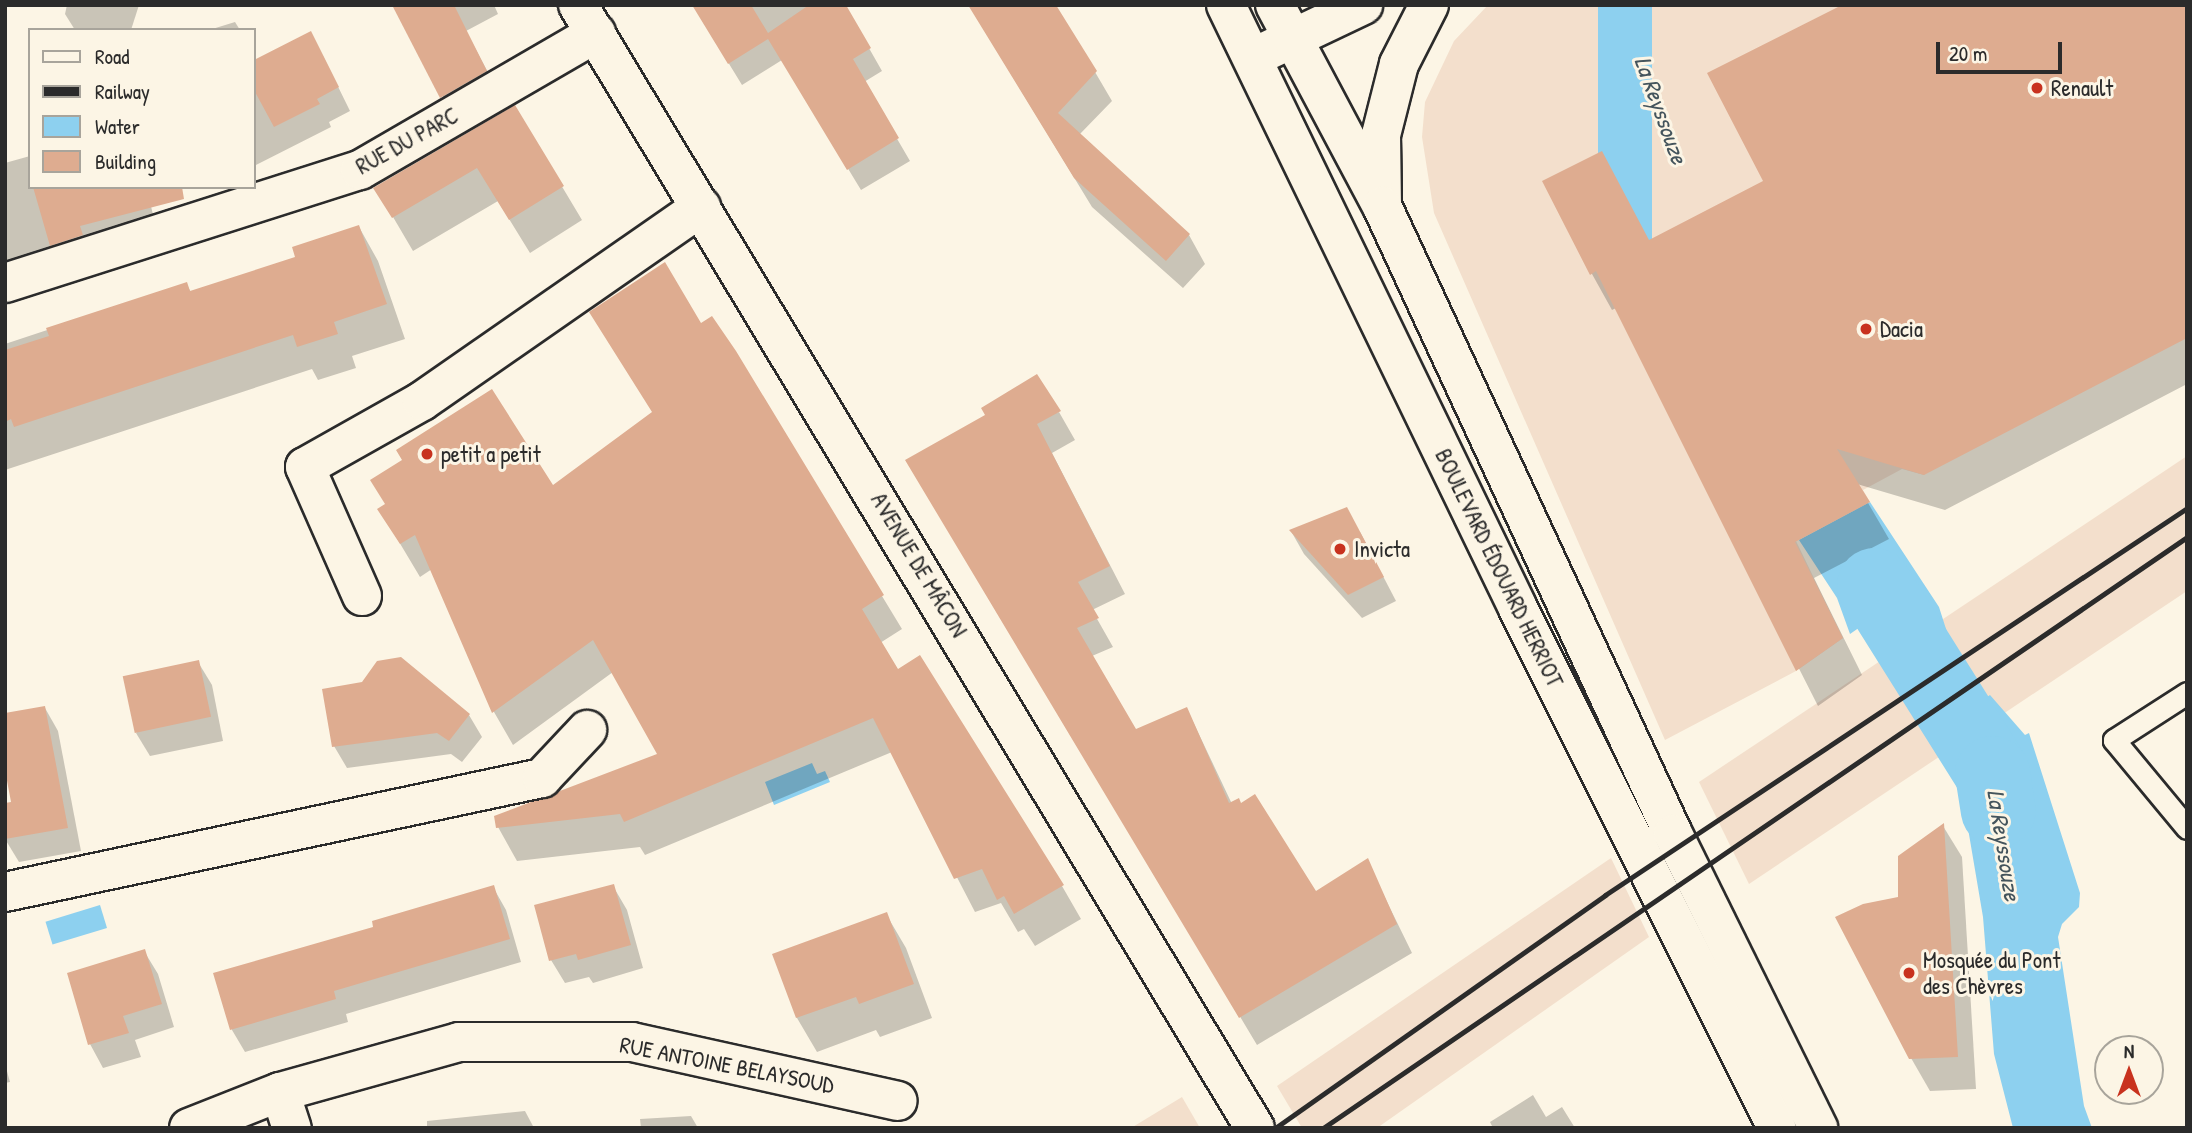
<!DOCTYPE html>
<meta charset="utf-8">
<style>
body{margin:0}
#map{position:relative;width:2192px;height:1133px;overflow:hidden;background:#fcf5e5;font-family:"Patrick Hand",sans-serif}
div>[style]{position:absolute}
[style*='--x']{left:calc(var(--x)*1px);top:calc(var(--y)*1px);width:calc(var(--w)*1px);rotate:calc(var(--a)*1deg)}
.built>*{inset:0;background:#f3dfcc}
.water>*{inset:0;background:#8dd0ef;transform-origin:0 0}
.shadow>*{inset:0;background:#0003}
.river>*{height:75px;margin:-37.5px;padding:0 37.5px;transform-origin:37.5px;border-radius:37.5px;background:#8dd0ef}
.building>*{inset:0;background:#deac90;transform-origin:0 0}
.roads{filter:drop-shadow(2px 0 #2b2b2b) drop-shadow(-2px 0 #2b2b2b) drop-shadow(0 2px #2b2b2b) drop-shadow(0 -2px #2b2b2b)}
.lane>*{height:21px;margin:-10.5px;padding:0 10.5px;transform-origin:10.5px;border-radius:10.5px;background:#fcf5e5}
.street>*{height:38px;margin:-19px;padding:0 19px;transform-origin:19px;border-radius:19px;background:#fcf5e5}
.secondary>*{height:38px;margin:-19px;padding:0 19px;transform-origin:19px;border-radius:19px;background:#fcf5e5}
.primary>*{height:38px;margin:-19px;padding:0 19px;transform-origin:19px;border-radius:19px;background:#fcf5e5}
.rail>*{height:5px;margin:-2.5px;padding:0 2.5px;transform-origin:2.5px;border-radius:2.5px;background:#2b2b2b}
.dots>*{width:19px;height:19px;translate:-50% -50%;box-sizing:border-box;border:4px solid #fcf5e5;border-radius:50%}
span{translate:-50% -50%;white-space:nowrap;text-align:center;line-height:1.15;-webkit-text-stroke:6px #fcf5e5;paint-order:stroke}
.poi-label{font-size:23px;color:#2b2b2b}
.left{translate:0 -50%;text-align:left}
.street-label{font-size:23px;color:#2b2b2b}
.water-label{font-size:24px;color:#44545c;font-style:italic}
.frame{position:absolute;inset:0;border:7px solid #2b2b2b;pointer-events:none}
.legend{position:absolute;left:28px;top:28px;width:228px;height:161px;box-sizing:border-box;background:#fcf5e5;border:2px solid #a8a49b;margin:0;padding:9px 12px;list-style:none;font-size:21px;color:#2b2b2b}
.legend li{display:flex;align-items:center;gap:14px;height:35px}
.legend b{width:35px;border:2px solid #a8a49b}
.north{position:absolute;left:2094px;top:1035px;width:70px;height:70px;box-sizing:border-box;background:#fcf5e5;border:2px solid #a8a49b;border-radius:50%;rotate:0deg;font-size:19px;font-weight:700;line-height:28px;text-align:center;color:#2b2b2b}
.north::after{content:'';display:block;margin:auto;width:24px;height:32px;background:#c8321e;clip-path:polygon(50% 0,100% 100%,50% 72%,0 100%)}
.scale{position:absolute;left:1936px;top:42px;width:126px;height:32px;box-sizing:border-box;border:4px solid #2b2b2b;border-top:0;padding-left:9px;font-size:21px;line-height:24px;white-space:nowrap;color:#2b2b2b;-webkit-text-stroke:5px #fcf5e5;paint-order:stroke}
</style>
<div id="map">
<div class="built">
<i style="clip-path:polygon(1488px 5px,2187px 5px,1924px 475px,1902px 469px,1863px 490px,1870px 502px,1796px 541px,1843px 638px,1796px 671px,1665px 740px,1434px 213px,1422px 137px,1425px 102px,1454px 41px)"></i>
<i style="clip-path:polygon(2187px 456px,2187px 591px,1749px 884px,1699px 782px)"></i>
<i style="clip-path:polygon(1611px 858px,1649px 937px,1377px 1128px,1302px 1128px,1277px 1086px)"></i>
<i style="clip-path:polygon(1182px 1097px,1200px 1128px,1131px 1128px)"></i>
</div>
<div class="water">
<i style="left:1598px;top:5px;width:54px;height:235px"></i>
<i style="clip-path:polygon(1870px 502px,1939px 607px,1954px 654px,1903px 688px,1863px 625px,1850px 634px,1837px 598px,1799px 540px)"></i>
<i style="clip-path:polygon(1990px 695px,2025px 735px,2029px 733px,2080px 893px,2079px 907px,2062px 924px,2058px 937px,2084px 1106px,2092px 1128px,2013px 1128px,1994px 1054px,1983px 917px,1962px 793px,1956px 770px,1932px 733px)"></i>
<i style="clip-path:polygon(812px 763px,817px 774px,825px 771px,830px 782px,774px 805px,765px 782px)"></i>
<i style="left:100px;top:905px;width:24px;height:57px;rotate:73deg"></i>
</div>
<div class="shadow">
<i style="clip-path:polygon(67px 5px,139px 5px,131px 30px,75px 30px,65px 14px)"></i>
<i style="clip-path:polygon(394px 5px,494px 5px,498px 14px,466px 31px,499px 93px,455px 119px)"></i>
<i style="clip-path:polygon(693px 5px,834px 5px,849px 13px,882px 71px,864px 82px,910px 161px,861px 190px,782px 60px,742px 85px)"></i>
<i style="clip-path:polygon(969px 5px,1095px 72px,1112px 101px,1079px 135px,1189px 235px,1205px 264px,1183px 288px,1092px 207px)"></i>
<i style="clip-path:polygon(2187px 5px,2187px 384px,1945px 510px,1857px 484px,1889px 539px,1814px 578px,1862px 675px,1818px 706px,1616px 308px,1612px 310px,1592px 274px,1544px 182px,1649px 242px)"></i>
<i style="clip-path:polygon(235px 22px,240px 30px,209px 30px)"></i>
<i style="clip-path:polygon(323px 56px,350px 111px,329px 122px,331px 127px,254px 166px,254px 58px,255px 61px)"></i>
<i style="clip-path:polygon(515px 108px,582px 220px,530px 253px,498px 201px,413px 251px,376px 188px)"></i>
<i style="clip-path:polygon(30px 156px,30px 187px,148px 194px,157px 231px,5px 285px,5px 163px)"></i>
<i style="clip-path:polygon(359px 227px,378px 261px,405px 339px,352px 356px,356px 368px,318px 380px,312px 369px,5px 470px,5px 344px,186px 284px,191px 292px,297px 258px)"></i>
<i style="clip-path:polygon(700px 325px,734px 352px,902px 629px,880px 643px,897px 671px,1062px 886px,1081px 919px,1035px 946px,1024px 929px,1018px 932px,1001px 903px,975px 912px,892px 752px,645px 855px,640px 847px,517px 861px,498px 827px,659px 755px,613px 672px,513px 745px,494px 712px,432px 569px,420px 577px,380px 510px,552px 488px,653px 414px)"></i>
<i style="clip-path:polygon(1059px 412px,1075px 440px,1052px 453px,1125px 594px,1092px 610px,1113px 647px,1092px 656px,1135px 732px,1187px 709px,1232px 804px,1316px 893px,1367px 861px,1412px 953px,1257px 1045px,907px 460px)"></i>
<i style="clip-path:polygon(1291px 531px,1360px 532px,1396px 601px,1362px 618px,1304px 554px)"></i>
<i style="clip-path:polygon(198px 662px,212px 685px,223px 741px,150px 756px,136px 733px)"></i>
<i style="clip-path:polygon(45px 708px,58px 731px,81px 851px,19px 862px,5px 839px)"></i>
<i style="clip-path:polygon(469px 715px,482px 737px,462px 762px,451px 754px,347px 768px,334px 746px)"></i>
<i style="clip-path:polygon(1943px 826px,1962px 857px,1976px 1089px,1930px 1091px,1911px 1058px,1900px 898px)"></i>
<i style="clip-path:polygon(613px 886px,627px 910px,643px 968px,593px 983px,589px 977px,565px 983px,551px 960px)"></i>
<i style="clip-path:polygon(493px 887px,506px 910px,521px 962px,346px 1014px,348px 1022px,245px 1052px,232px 1030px,215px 975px,375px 928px)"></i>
<i style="clip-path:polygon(886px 914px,906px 948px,932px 1018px,880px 1037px,876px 1030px,817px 1052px,797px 1018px,774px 955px)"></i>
<i style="clip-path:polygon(144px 951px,158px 974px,174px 1027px,135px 1040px,141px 1057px,103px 1068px,90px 1044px)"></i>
<i style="clip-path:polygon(5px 1064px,10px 1082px,5px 1083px)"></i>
<i style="clip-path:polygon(1533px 1095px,1546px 1117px,1562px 1107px,1575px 1128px,1493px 1128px,1490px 1122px)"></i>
<i style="clip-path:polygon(525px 1111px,534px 1128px,427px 1128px,427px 1121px)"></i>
<i style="clip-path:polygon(691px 1116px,698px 1128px,641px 1128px,640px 1119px)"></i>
</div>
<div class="river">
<i style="--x:1874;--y:585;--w:222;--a:57.9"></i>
<i style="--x:1992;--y:773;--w:37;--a:81"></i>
</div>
<div class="building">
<i style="clip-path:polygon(392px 5px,454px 5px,487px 71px,440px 98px)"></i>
<i style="clip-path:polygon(692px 5px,751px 5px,768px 33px,809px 5px,846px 5px,871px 48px,853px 59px,899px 138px,847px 170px,768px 39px,728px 64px)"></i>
<i style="clip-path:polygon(968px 5px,1056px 5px,1097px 71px,1058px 113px,1190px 234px,1166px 261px,1074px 178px)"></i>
<i style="clip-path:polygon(1842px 5px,2187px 5px,2187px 338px,1924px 475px,1837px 449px,1870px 502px,1795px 542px,1843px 638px,1796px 671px,1596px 271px,1590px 275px,1542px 181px,1602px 151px,1649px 240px,1763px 181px,1707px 73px)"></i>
<i style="clip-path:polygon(311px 31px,339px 87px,317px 99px,320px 104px,274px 127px,254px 90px,254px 60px)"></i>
<i style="clip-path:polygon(515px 105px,564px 186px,509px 220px,477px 168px,392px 218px,373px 188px)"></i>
<i style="clip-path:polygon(33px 187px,182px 187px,184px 199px,80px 226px,83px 235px,50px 246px)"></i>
<i style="clip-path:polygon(359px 225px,387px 304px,334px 322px,338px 334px,297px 347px,293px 335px,14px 427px,11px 419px,5px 422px,5px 350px,49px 336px,46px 328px,187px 282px,190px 291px,295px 257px,292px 247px)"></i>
<i style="clip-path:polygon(665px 262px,701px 323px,712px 316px,736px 351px,884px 595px,862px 609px,898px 669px,920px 655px,1064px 885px,1014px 914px,1004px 896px,997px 900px,982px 869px,954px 879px,873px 718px,624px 822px,620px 814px,496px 828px,494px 816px,657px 754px,593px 640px,492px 713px,415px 535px,400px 544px,377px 509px,385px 504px,370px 480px,402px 460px,396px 450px,492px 389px,553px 485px,652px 412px,589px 312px)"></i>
<i style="clip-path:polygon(1037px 374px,1061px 411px,1037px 424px,1110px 566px,1078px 582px,1099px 618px,1077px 628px,1136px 729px,1187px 707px,1229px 803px,1239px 798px,1241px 803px,1255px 794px,1316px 891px,1368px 858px,1397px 924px,1239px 1018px,905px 460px,985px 415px,981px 408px)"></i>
<i style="clip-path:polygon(1347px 507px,1384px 577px,1348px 595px,1289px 530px)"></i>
<i style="clip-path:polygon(401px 657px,470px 714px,449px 741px,437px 733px,332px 747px,322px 689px,362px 682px,377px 661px)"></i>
<i style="left:199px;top:660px;width:58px;height:78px;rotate:78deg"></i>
<i style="clip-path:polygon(45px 706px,68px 828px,5px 839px,5px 803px,11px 802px,5px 770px,5px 713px)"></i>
<i style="clip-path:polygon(1944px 823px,1958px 1057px,1909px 1059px,1835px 917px,1863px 904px,1898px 897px,1898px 856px)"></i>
<i style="clip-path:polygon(614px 884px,631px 945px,578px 960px,576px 954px,549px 961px,534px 905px)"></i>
<i style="clip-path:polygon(494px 885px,510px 939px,334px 991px,336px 999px,230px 1030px,213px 973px,373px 927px,372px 921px)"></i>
<i style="clip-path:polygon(887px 912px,914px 984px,859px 1004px,856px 997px,796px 1018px,772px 954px)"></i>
<i style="clip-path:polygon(145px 949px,162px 1004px,123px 1016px,129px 1033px,88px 1045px,67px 973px)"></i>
</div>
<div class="roads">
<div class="lane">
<i style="--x:2187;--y:693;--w:87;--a:147.2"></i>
<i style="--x:2114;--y:740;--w:114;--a:50.3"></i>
</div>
<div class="street">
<i style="--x:5;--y:283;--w:373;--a:-17.7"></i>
<i style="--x:360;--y:170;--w:273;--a:-30.1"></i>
<i style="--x:362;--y:596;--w:141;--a:-113.8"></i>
<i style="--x:305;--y:467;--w:134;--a:-29.4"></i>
<i style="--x:422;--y:401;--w:340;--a:-34.8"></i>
<i style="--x:5;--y:892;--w:549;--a:-11.99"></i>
<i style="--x:542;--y:778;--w:66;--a:-46.8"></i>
<i style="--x:280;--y:1092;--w:38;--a:72"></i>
<i style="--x:189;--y:1128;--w:98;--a:-21.6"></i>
<i style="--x:280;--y:1092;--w:186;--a:-15.6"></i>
<i style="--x:459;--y:1042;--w:173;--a:0"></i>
<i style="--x:632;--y:1042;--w:272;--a:12.5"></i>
</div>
<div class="secondary">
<i style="--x:1254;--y:57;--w:121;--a:-25.5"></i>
<i style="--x:1382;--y:206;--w:71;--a:-90.8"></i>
<i style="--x:1381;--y:135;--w:73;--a:-75.8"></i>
<i style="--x:1399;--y:64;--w:66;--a:-63"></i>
</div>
<div class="primary">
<i style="--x:578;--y:5;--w:1311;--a:58.92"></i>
<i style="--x:1226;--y:5;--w:668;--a:64.16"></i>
<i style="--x:1517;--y:606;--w:583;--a:63.52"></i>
<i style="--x:1275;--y:5;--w:228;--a:62"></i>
<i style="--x:1382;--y:206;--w:692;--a:65.14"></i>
<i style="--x:1673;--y:834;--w:328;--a:63.7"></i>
</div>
</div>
<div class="rail">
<i style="--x:1275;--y:1128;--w:404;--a:-35.2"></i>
<i style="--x:1605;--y:895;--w:699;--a:-33.62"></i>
<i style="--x:1323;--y:1128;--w:1047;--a:-34.37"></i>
</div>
<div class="dots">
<i style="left:2037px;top:88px;background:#c8321e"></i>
<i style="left:1866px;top:329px;background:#c8321e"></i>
<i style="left:427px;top:454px;background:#c8321e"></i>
<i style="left:1340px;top:549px;background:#c8321e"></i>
<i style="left:1909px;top:973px;background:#c8321e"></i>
</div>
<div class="poi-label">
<span class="left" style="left:2051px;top:88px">Renault</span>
<span class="left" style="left:1880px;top:329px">Dacia</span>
<span class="left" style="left:441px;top:454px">petit a petit</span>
<span class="left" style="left:1354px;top:549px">Invicta</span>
<span class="left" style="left:1923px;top:973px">Mosquée du Pont<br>des Chèvres</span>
</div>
<div class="street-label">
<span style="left:407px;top:141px;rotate:-29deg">RUE DU PARC</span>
<span style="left:919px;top:565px;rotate:59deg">AVENUE DE MÂCON</span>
<span style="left:1499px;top:568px;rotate:64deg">BOULEVARD ÉDOUARD HERRIOT</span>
<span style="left:727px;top:1065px;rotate:11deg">RUE ANTOINE BELAYSOUD</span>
</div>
<div class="water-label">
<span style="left:1661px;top:110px;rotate:70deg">La Reyssouze</span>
<span style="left:2004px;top:845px;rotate:81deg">La Reyssouze</span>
</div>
<div class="frame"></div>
<ul class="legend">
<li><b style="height:9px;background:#fcf5e5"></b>Road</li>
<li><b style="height:9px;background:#2b2b2b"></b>Railway</li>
<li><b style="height:19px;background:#8dd0ef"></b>Water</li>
<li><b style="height:19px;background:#deac90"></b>Building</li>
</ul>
<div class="north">N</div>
<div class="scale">20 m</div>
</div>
